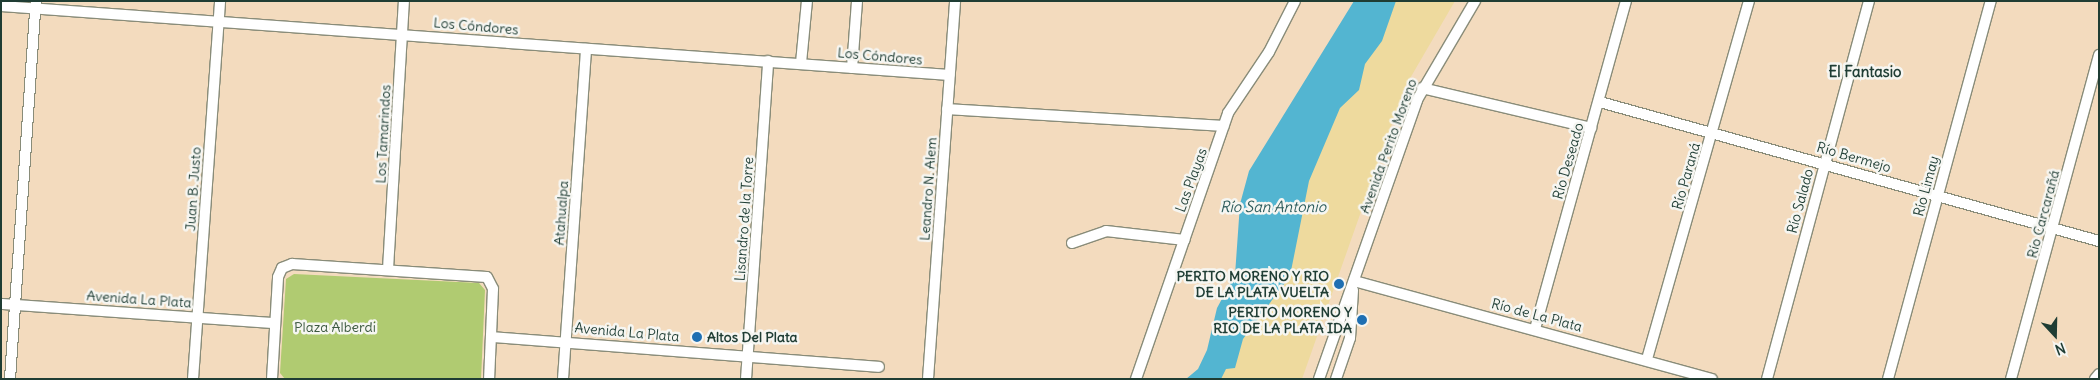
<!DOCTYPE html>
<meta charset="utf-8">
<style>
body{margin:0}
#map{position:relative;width:2100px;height:380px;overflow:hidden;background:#f3dbbe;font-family:Delius,sans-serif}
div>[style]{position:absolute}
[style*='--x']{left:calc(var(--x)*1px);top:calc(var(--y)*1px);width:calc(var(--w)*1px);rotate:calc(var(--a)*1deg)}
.green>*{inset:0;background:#b0cb71}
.sand>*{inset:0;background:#eeda9e}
.water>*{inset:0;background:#53b5d1}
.roads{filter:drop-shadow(1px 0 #898c79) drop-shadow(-1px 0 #898c79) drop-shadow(0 1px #898c79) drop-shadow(0 -1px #898c79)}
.minor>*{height:10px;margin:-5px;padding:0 5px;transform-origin:5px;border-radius:5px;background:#fff}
.dots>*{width:14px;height:14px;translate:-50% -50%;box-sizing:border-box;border:2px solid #f6f6f2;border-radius:50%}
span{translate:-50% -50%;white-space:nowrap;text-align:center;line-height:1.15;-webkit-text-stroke:5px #f6f6f2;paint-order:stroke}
.street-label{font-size:14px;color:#1f3d34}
.poi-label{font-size:14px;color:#1f3d34;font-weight:700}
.right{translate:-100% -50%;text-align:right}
.left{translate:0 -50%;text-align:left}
.park-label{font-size:14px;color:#3c5940}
.neighbourhood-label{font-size:15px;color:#1f3d34;font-weight:700}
.water-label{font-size:15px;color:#2c5b5b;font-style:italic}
.frame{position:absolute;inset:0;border:2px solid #1f3d34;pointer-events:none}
.north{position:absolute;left:2030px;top:310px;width:50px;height:50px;-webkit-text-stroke:4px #f6f6f2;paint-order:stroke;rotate:159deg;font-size:14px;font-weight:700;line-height:20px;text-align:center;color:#1f3d34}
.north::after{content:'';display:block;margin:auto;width:18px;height:22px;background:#1f3d34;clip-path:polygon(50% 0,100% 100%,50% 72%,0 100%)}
</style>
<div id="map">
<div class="green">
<i style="clip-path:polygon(294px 274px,479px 283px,485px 290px,481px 379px,285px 379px,280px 373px,286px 279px)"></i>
</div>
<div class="sand">
<i style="clip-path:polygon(1386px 1px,1455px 1px,1405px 87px,1302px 379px,1218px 379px,1300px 182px)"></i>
</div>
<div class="water">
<i style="clip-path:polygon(1354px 1px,1396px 1px,1382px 41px,1365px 64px,1359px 90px,1340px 108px,1309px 181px,1290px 276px,1243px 339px,1235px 368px,1226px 369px,1221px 379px,1186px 379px,1198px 369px,1207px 350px,1217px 308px,1235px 275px,1240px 204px,1249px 171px)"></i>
</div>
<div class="roads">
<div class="minor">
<i style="--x:1;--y:6;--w:951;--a:4.16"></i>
<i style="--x:801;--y:63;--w:62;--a:-84.5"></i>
<i style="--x:852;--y:68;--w:67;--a:-85.7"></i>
<i style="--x:1422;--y:88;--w:174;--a:13.3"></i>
<i style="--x:1600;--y:102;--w:518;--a:15.57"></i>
<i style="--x:947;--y:109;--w:277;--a:3.5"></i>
<i style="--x:1072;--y:243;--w:36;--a:-19"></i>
<i style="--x:1106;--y:231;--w:79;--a:6.6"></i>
<i style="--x:388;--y:269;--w:268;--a:-86.6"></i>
<i style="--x:1354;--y:281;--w:371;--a:15.3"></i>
<i style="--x:1;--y:304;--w:274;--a:4"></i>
<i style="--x:1535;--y:329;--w:340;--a:-74.5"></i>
<i style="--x:492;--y:337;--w:388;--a:4.4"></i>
<i style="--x:1647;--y:359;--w:372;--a:-74.1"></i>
<i style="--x:10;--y:379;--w:379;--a:-86.1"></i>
<i style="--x:193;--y:379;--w:379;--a:-85.9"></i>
<i style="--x:272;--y:379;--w:102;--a:-86.6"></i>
<i style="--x:278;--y:277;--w:10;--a:-66"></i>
<i style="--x:282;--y:268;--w:11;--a:-22"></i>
<i style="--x:292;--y:264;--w:195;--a:3.8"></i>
<i style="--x:487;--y:277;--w:13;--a:63"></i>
<i style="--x:493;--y:289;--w:90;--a:92.5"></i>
<i style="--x:563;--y:379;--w:331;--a:-86"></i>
<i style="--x:746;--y:379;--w:319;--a:-86"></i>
<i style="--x:928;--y:379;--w:379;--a:-85.9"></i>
<i style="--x:1136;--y:379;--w:281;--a:-70.9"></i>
<i style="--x:1228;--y:113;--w:73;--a:-56.1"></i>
<i style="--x:1269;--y:52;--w:57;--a:-63"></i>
<i style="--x:1319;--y:379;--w:296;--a:-70.6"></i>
<i style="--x:1417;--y:100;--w:115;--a:-59.6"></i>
<i style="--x:1336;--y:379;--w:43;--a:-71.1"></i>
<i style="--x:1350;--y:338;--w:48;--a:-86.4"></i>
<i style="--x:1767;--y:379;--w:392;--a:-74.9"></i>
<i style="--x:1888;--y:379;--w:392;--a:-74.8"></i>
<i style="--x:2011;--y:379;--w:336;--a:-74.8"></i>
<i style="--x:2095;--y:379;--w:6;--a:-51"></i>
</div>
</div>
<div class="dots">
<i style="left:1339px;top:284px;background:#1f6fb2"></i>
<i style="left:1362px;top:320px;background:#1f6fb2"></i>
<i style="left:697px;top:337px;background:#1f6fb2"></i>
</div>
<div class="street-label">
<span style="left:476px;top:26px;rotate:5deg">Los Cóndores</span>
<span style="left:880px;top:56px;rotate:5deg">Los Cóndores</span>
<span style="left:383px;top:134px;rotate:-87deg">Los Tamarindos</span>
<span style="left:1388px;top:146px;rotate:-70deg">Avenida Perito Moreno</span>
<span style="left:1854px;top:157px;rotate:16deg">Río Bermejo</span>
<span style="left:1568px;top:161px;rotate:-74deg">Río Deseado</span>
<span style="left:1686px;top:176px;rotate:-74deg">Río Paraná</span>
<span style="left:1191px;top:180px;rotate:-70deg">Las Playas</span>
<span style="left:1926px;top:186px;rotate:-75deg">Río Limay</span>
<span style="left:193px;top:189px;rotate:-86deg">Juan B. Justo</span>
<span style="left:928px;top:189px;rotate:-86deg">Leandro N. Alem</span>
<span style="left:1800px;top:201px;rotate:-75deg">Río Salado</span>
<span style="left:561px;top:213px;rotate:-86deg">Atahualpa</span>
<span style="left:2043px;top:214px;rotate:-75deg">Río Carcarañá</span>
<span style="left:744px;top:219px;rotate:-86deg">Lisandro de la Torre</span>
<span style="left:139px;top:299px;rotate:4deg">Avenida La Plata</span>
<span style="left:1537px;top:315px;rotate:15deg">Río de La Plata</span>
<span style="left:627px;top:332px;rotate:5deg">Avenida La Plata</span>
</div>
<div class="poi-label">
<span class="right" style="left:1329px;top:284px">PERITO MORENO Y RIO<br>DE LA PLATA VUELTA</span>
<span class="right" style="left:1352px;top:320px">PERITO MORENO Y<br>RIO DE LA PLATA IDA</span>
<span class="left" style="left:707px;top:337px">Altos Del Plata</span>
</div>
<div class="park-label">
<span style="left:335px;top:327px">Plaza Alberdi</span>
</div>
<div class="neighbourhood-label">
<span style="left:1865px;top:72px">El Fantasio</span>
</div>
<div class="water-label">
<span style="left:1273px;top:207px">Río San Antonio</span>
</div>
<div class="frame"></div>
<div class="north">N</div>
</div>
